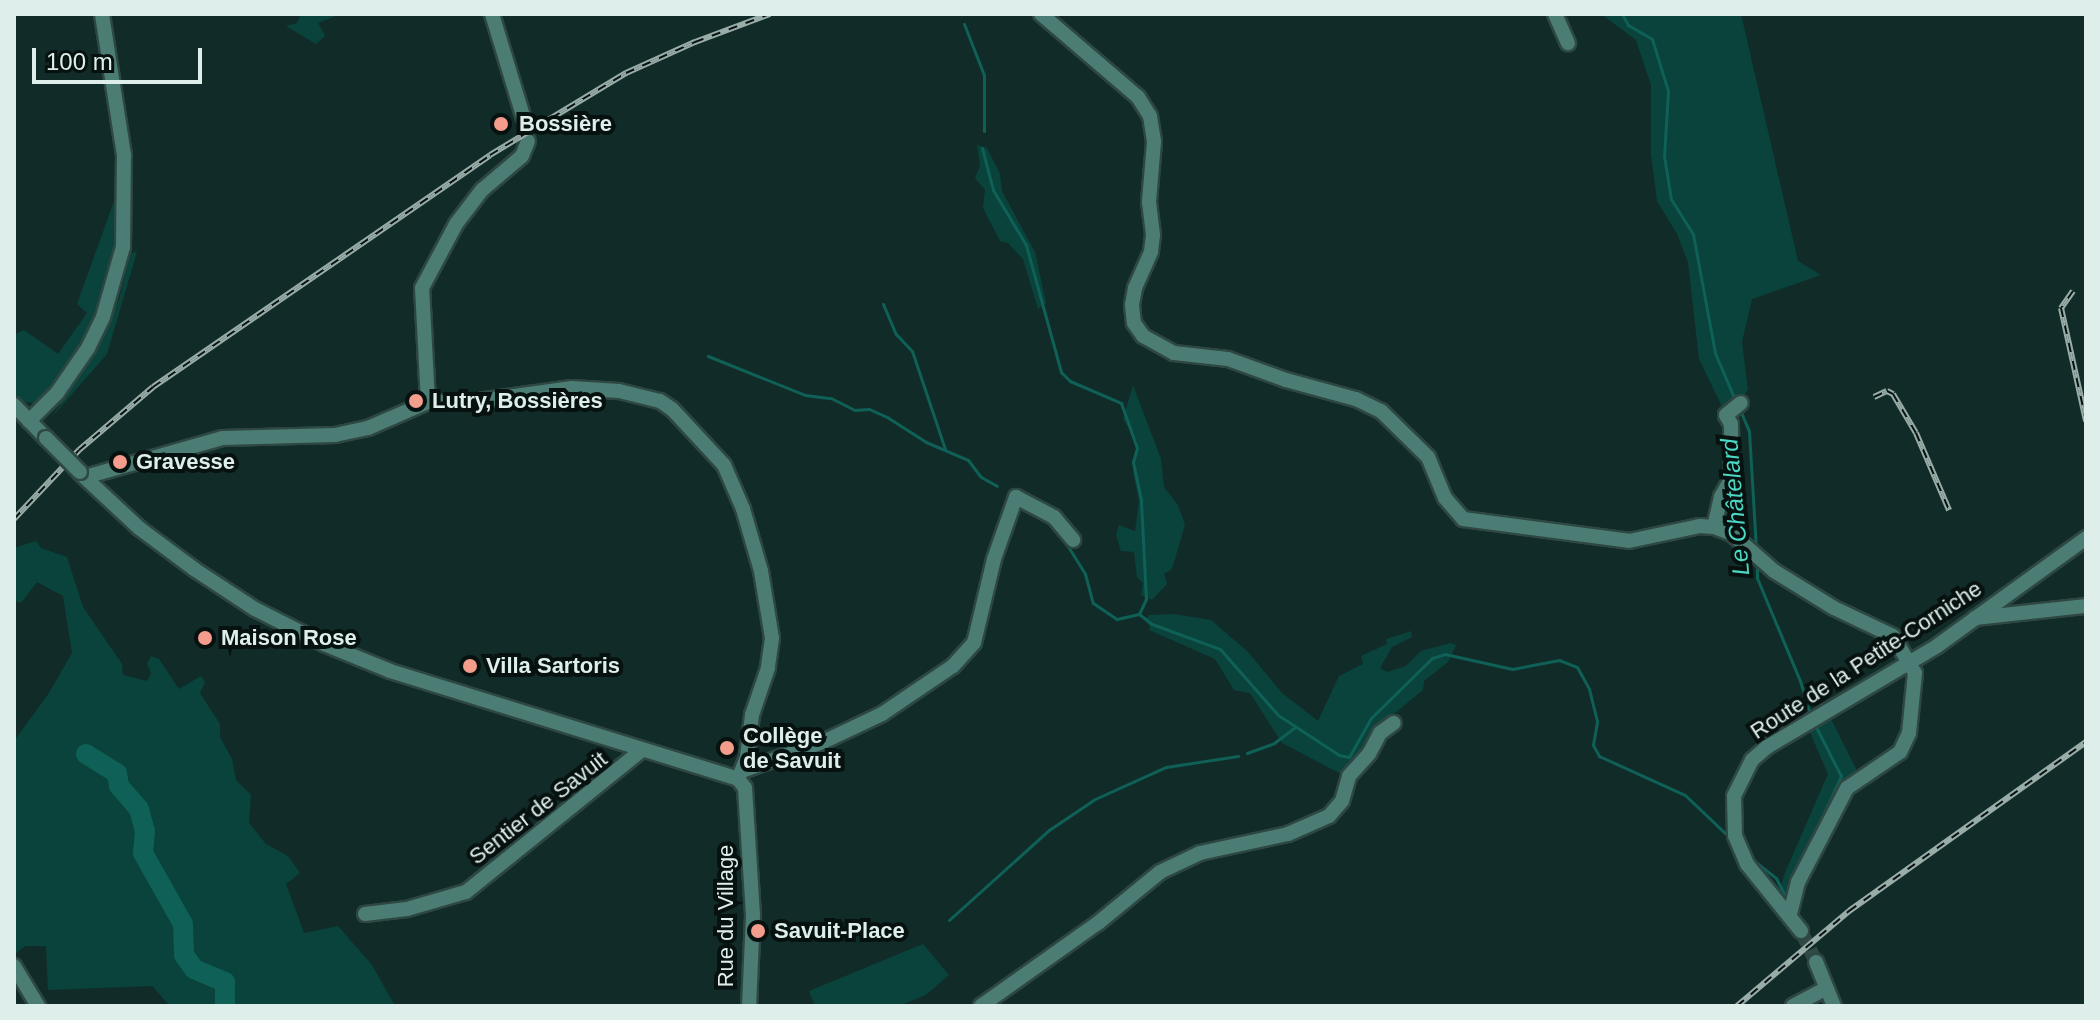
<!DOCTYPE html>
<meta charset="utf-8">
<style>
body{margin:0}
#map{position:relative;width:2100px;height:1020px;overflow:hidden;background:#112c28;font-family:Helvetica,sans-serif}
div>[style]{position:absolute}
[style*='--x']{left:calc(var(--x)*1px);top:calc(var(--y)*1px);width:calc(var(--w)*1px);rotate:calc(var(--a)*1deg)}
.green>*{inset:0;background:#09433c}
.stream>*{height:3px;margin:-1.5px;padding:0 1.5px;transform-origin:1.5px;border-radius:1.5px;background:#0f6056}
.river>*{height:20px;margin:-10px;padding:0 10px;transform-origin:10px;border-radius:10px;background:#0f6056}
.minor-tunnel>*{height:14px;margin-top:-7px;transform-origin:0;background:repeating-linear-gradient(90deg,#304945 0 14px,transparent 0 21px)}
.roads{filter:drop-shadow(2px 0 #2e4743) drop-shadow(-2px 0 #2e4743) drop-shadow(0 2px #2e4743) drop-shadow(0 -2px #2e4743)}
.minor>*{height:14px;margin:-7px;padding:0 7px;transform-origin:7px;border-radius:7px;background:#4b7d74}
.rail>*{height:6px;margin-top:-3px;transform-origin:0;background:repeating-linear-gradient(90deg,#071210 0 9px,#98aca8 0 18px);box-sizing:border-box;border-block:2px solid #98aca8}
.bridges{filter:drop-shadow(2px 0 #2e4743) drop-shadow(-2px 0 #2e4743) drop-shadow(0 2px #2e4743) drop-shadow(0 -2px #2e4743)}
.minor-bridge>*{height:14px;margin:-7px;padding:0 7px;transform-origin:7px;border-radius:7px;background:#4b7d74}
.dots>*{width:22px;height:22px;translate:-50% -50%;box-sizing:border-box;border:4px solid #071210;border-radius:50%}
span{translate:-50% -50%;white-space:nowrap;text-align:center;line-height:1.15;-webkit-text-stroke:8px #071210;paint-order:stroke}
.poi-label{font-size:22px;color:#deeeeb;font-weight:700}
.left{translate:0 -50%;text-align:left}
.street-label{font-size:22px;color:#deeeeb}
.water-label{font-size:24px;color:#4bd8c4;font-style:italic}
.frame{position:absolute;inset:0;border:16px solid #deeeeb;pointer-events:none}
.scale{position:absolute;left:32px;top:48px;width:170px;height:36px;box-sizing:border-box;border:4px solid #deeeeb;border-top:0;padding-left:10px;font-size:24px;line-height:28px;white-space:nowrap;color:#deeeeb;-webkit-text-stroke:6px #071210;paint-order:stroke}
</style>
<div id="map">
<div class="green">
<i style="clip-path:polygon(301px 14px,341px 14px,318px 23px,325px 36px,316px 44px,286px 26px,297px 23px)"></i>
<i style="clip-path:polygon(1601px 14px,1741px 14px,1798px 261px,1821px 275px,1752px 299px,1742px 342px,1748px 390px,1726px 415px,1699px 359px,1688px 262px,1677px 234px,1657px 201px,1651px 155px,1651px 85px,1636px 40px)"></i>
<i style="clip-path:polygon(977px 145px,987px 148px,1000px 174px,1002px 191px,1035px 252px,1046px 303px,1038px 309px,1023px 259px,1008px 243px,1000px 241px,983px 208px,985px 190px,975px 178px,980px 166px)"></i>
<i style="clip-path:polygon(117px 193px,116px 249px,95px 320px,55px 385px,37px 403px,19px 402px,14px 397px,14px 335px,24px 330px,58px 354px,87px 313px,77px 304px)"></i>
<i style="clip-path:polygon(137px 252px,107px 354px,51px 418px,100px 344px,119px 299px,131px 253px)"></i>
<i style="clip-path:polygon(1133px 385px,1161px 459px,1164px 487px,1178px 505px,1185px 525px,1172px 569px,1164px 574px,1167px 584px,1152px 600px,1141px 595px,1143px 583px,1137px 577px,1134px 552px,1121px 551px,1116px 535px,1119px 525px,1135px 531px,1139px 501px,1133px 472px,1137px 441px,1123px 419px)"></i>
<i style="clip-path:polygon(36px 541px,41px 548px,67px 557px,83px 607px,122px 664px,123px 675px,147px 681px,151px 673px,147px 664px,151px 656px,159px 659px,179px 689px,201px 676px,205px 682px,200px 693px,220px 724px,220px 737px,232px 759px,236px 780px,251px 795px,249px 823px,266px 844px,288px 856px,300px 873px,286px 884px,304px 933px,338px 926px,372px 965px,395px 1006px,170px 1006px,152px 986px,48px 990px,46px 946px,25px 946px,14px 955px,14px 741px,49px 693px,72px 653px,63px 596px,37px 582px,21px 603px,14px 600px,14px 548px)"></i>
<i style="clip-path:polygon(1174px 614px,1211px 620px,1248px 652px,1282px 693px,1318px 721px,1339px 676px,1363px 664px,1361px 656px,1387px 644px,1386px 639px,1411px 631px,1412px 637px,1392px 647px,1380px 668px,1387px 672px,1406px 666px,1421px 651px,1450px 643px,1456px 645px,1448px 662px,1424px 681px,1423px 690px,1389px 718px,1367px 753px,1345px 776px,1282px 743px,1250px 693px,1234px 690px,1215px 659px,1149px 630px,1150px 626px,1145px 621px,1149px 615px)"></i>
<i style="clip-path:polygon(1829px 715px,1861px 779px,1846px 788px,1786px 903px,1779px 895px,1784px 875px,1828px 774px,1808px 728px)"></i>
<i style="clip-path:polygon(923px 944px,949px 975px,926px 995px,899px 1006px,815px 1006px,809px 991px)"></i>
</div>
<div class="stream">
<i style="--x:1622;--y:14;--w:13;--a:61"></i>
<i style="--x:1628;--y:25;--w:28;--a:30"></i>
<i style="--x:1652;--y:39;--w:54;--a:72.9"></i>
<i style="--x:1668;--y:91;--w:65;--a:93.5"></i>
<i style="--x:1664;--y:156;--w:44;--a:80.8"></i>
<i style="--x:1671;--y:199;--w:41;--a:57.8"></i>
<i style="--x:1693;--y:234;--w:121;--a:79.5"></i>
<i style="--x:1715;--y:353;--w:51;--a:66.9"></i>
<i style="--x:964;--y:24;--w:55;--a:68.6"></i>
<i style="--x:984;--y:75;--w:56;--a:90"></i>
<i style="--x:982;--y:148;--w:43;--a:75.3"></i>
<i style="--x:993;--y:190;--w:64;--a:59"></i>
<i style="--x:1026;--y:245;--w:132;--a:74.6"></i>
<i style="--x:1061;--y:372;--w:13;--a:45"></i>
<i style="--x:1070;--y:381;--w:56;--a:23.3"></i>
<i style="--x:1121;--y:403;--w:48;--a:70.4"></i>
<i style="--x:1137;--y:448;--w:15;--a:106"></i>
<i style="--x:1133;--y:462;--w:40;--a:78"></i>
<i style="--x:1141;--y:501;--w:98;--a:87.1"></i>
<i style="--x:1146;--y:599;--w:17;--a:115"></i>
<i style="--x:883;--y:304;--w:33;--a:67"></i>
<i style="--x:896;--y:334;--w:23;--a:47"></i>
<i style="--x:912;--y:351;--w:103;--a:71.4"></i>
<i style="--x:708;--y:356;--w:105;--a:21.9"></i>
<i style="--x:805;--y:395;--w:26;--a:7"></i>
<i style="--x:831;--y:398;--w:27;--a:27"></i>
<i style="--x:855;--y:410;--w:14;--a:-4"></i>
<i style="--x:869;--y:409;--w:20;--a:24"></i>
<i style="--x:887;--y:417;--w:46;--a:32.7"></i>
<i style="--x:926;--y:442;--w:46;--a:23.2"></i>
<i style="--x:968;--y:460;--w:21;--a:53"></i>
<i style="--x:981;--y:477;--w:18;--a:29"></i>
<i style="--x:1740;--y:410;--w:23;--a:67"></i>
<i style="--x:1749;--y:431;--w:117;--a:86.6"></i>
<i style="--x:1064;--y:540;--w:40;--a:58"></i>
<i style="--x:1085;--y:574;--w:30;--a:75"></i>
<i style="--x:1093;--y:603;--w:29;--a:34"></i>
<i style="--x:1117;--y:619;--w:22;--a:-13"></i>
<i style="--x:1757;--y:564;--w:14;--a:90"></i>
<i style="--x:1757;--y:578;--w:112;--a:67.3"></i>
<i style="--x:1800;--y:681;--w:34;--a:73"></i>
<i style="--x:1139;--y:614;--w:16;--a:38"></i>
<i style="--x:1152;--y:624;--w:72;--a:20.2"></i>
<i style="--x:1220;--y:649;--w:88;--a:48.7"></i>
<i style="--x:1278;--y:715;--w:73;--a:33.3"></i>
<i style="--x:1339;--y:755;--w:10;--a:11"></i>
<i style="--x:1349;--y:757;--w:45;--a:-60.6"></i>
<i style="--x:1371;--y:718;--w:86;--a:-44.5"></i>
<i style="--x:1432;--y:658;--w:14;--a:-17"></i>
<i style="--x:1445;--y:654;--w:69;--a:12.6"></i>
<i style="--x:1512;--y:669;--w:48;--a:-10.8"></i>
<i style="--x:1559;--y:660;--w:19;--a:21"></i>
<i style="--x:1577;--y:667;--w:25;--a:61"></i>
<i style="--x:1589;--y:689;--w:34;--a:76"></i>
<i style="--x:1597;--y:722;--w:23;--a:100"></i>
<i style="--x:1593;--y:745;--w:13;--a:61"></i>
<i style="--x:1599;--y:756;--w:94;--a:24.4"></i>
<i style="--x:1685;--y:795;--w:59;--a:43.6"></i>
<i style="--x:1247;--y:753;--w:29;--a:-20"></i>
<i style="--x:1274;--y:743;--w:26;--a:-37"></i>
<i style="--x:1753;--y:860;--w:29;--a:38"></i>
<i style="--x:1776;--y:878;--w:25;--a:63"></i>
<i style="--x:1790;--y:887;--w:122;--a:-65.3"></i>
<i style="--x:1841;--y:776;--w:57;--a:-117"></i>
<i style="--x:949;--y:920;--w:135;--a:-42"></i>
<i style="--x:1049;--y:830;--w:55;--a:-34"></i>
<i style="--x:1095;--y:799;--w:78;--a:-24.3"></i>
<i style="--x:1166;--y:767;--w:73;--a:-8.7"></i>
</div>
<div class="river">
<i style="--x:86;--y:754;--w:36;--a:32"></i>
<i style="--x:117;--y:773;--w:13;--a:81"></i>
<i style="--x:119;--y:786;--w:30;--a:49"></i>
<i style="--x:139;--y:809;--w:23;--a:75"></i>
<i style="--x:145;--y:831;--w:22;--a:95"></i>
<i style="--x:143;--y:853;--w:81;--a:60.6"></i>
<i style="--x:183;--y:924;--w:31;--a:88"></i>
<i style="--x:184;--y:955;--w:17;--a:54"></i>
<i style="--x:194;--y:969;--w:34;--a:23"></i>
<i style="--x:225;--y:982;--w:24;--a:90"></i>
</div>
<div class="minor-tunnel">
<i style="--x:523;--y:116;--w:25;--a:79"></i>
<i style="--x:1801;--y:931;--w:34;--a:64"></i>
</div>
<div class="roads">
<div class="minor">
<i style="--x:492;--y:14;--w:107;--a:73.1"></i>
<i style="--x:1041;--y:14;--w:128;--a:40.6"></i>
<i style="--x:1138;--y:97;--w:22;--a:58"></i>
<i style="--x:1150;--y:116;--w:26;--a:81"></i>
<i style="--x:1154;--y:142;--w:60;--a:94.8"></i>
<i style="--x:1149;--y:202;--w:33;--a:83"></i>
<i style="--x:1153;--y:235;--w:17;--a:97"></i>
<i style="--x:1151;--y:252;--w:39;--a:114"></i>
<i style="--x:1135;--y:288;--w:17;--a:100"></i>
<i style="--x:1132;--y:305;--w:18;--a:84"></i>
<i style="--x:1134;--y:323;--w:16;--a:55"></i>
<i style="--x:1143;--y:336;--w:35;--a:29"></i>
<i style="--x:1174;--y:353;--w:54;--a:6.3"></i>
<i style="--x:1228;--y:359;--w:62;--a:19.9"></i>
<i style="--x:1286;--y:380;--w:73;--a:15.2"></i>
<i style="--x:1356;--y:399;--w:28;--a:26"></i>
<i style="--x:1381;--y:411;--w:66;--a:44.4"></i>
<i style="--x:1428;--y:457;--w:44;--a:67.5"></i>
<i style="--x:1445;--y:498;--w:28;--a:49"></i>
<i style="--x:1463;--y:519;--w:167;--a:7.5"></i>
<i style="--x:1629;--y:541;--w:73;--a:-11.9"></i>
<i style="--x:1700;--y:526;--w:14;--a:4"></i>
<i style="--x:1714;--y:527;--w:19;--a:21"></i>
<i style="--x:1732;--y:534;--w:56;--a:41.4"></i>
<i style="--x:1774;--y:571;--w:70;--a:31.7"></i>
<i style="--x:1834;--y:608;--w:65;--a:25.4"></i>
<i style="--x:1893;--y:636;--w:43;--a:59.3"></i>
<i style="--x:1915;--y:673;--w:60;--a:95.7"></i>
<i style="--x:1909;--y:733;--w:21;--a:115"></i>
<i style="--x:1900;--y:752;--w:64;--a:145.8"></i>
<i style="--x:1847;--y:788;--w:106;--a:117.5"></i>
<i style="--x:1798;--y:882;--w:34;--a:104"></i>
<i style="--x:1555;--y:14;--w:32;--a:66"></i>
<i style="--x:428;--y:402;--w:114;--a:-93"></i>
<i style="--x:422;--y:288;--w:72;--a:-62"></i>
<i style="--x:456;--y:224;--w:43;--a:-52.6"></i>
<i style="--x:482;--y:190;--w:52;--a:-40.4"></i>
<i style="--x:522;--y:156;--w:16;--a:-68"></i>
<i style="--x:14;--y:405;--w:46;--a:45.9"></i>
<i style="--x:29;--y:421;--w:40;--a:-45"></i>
<i style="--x:57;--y:393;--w:55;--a:-55.4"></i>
<i style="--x:88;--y:348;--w:34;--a:-64"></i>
<i style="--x:103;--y:317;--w:73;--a:-74.1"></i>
<i style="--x:123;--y:247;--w:92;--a:-89.4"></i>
<i style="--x:124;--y:155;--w:143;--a:-98.9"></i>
<i style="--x:80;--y:473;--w:81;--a:43"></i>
<i style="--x:139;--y:528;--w:69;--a:36.7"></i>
<i style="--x:194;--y:569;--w:73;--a:33.3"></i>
<i style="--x:255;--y:609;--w:77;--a:26.9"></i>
<i style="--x:324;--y:644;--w:71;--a:22.2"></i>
<i style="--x:390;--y:671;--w:364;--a:17.2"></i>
<i style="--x:85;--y:477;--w:143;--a:-15.8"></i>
<i style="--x:223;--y:438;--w:112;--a:-1.5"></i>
<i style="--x:335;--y:435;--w:34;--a:-12"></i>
<i style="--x:368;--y:428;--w:65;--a:-23.4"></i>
<i style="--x:428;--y:402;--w:43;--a:0"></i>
<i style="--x:471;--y:402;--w:102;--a:-7.9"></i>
<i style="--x:572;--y:388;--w:47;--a:3.7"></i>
<i style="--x:619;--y:391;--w:42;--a:13.7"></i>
<i style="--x:660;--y:401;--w:14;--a:34"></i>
<i style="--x:672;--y:409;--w:76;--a:47.1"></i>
<i style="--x:724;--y:465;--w:48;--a:66.6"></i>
<i style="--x:743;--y:509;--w:65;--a:73.8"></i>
<i style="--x:761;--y:571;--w:68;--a:80.7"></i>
<i style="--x:772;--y:638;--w:30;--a:98"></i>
<i style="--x:768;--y:668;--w:50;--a:108.8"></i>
<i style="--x:752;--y:715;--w:42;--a:96.8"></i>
<i style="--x:747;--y:757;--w:24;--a:112"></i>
<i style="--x:1714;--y:527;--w:31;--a:-77"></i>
<i style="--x:1721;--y:497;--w:23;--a:-61"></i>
<i style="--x:1732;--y:477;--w:53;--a:-91.1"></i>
<i style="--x:1731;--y:424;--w:10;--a:-119"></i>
<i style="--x:1726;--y:415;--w:19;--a:-39"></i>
<i style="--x:1975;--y:618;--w:112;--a:-6.2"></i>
<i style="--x:742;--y:771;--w:86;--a:-19.7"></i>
<i style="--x:823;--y:742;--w:65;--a:-25.4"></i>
<i style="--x:882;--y:714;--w:86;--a:-34.1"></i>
<i style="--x:953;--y:666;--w:31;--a:-48"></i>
<i style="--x:974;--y:643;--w:86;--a:-76.6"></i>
<i style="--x:994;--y:559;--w:66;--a:-70.5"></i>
<i style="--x:1016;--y:497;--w:43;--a:27.8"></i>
<i style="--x:1054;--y:517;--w:30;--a:50"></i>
<i style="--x:738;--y:779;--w:11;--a:52"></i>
<i style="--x:745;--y:788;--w:127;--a:86.4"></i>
<i style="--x:753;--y:915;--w:91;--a:92.5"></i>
<i style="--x:365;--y:914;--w:42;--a:-6.8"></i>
<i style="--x:407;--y:909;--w:61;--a:-16.1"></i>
<i style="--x:466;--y:892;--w:225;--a:-38.9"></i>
<i style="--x:1801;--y:931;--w:86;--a:-128.9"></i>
<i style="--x:1747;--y:864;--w:30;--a:-113"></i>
<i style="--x:1735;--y:836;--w:40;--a:-91.4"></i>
<i style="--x:1734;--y:796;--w:40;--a:-63.4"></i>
<i style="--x:1752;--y:760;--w:20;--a:-41"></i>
<i style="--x:1767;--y:747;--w:198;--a:-30.7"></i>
<i style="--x:1937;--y:646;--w:184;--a:-35.9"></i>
<i style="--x:1816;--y:962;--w:48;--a:67.8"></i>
<i style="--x:14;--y:966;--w:47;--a:59"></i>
<i style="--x:981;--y:1006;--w:143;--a:-35.4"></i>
<i style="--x:1098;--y:923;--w:80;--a:-39.4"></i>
<i style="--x:1160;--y:872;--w:44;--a:-25.4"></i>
<i style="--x:1200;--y:853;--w:90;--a:-12.2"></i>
<i style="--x:1288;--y:834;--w:45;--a:-23.7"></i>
<i style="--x:1329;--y:816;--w:20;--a:-49"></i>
<i style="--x:1342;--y:801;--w:26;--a:-74"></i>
<i style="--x:1349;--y:776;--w:30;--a:-48"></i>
<i style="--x:1369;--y:754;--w:24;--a:-62"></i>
<i style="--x:1380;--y:733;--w:17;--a:-36"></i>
<i style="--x:1793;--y:1006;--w:38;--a:-28"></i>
</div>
</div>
<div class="rail">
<i style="--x:2073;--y:291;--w:21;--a:125"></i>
<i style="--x:2061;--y:308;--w:116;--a:77.5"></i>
<i style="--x:1874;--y:397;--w:14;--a:-25"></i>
<i style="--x:1887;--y:391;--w:7;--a:27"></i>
<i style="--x:1893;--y:394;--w:45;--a:59.5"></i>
<i style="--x:1916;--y:433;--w:84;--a:66.8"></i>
<i style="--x:14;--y:519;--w:95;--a:-46.7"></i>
<i style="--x:79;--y:450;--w:97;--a:-40.4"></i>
<i style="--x:153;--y:387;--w:409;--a:-34.5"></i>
<i style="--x:490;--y:155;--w:159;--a:-31.1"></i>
<i style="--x:626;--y:73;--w:76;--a:-24.2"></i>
<i style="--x:695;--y:42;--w:80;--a:-20.5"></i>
<i style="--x:1737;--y:1006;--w:147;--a:-40.3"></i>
<i style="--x:1849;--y:911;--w:291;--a:-35.5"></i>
</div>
<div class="bridges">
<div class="minor-bridge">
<i style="--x:46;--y:438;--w:48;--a:45"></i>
</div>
</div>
<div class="dots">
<i style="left:501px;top:124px;background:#f49d8c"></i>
<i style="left:416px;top:401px;background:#f49d8c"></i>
<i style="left:120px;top:462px;background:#f49d8c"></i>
<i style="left:205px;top:638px;background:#f49d8c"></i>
<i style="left:470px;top:666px;background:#f49d8c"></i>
<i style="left:727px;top:748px;background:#f49d8c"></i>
<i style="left:758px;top:931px;background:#f49d8c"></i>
</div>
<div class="poi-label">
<span class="left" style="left:519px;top:124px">Bossière</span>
<span class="left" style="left:432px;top:401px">Lutry, Bossières</span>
<span class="left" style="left:136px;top:462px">Gravesse</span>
<span class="left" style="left:221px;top:638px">Maison Rose</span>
<span class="left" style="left:486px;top:666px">Villa Sartoris</span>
<span class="left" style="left:743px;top:748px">Collège<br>de Savuit</span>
<span class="left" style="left:774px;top:931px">Savuit-Place</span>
</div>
<div class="street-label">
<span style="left:1866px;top:660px;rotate:-33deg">Route de la Petite-Corniche</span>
<span style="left:538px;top:808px;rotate:-38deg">Sentier de Savuit</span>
<span style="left:726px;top:916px;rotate:-90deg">Rue du Village</span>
</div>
<div class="water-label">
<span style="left:1735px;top:507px;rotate:-95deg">Le Châtelard</span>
</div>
<div class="frame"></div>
<div class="scale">100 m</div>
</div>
